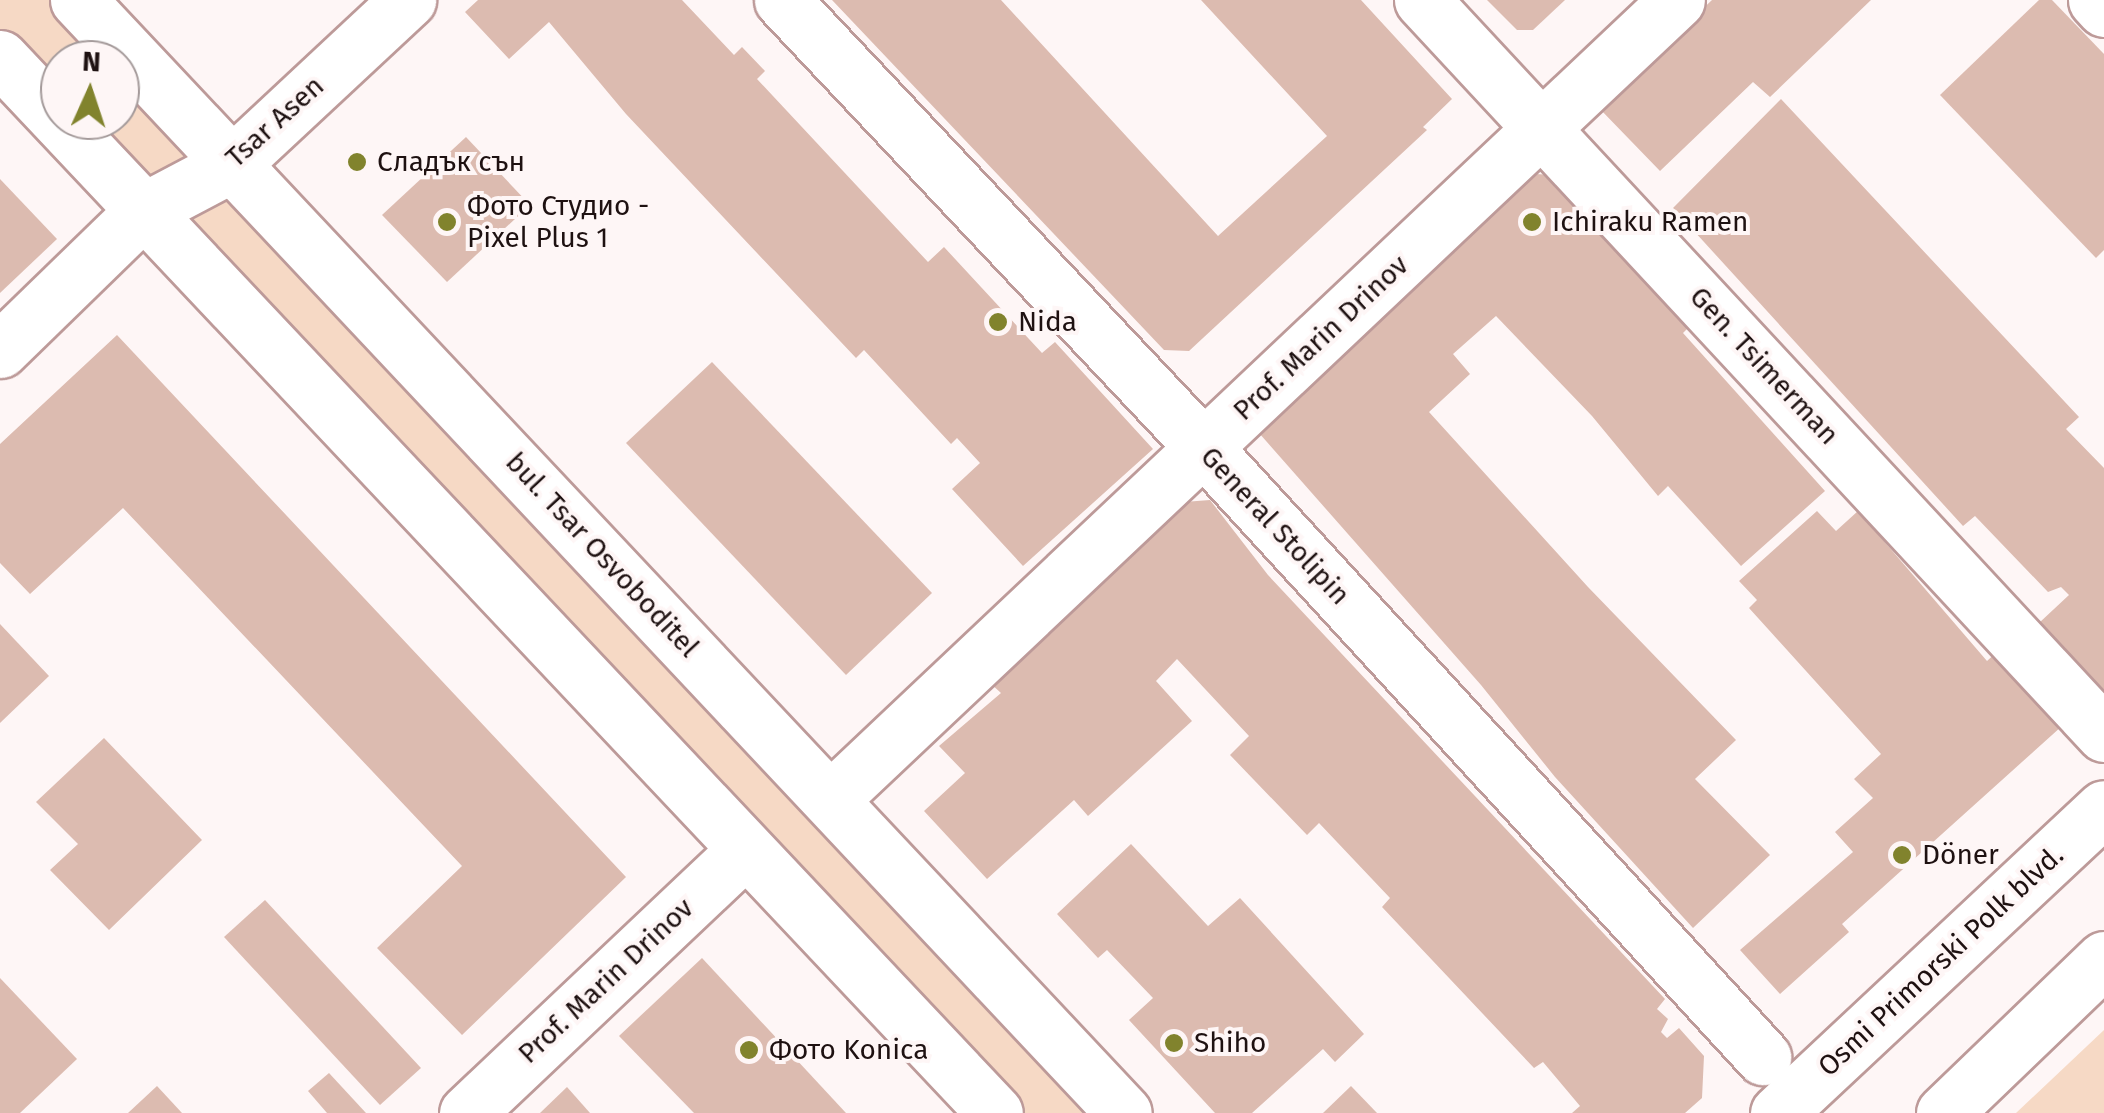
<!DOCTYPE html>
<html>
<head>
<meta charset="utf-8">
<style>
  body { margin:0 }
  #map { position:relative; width:2104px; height:1113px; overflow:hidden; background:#fef6f6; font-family:"Fira Sans",sans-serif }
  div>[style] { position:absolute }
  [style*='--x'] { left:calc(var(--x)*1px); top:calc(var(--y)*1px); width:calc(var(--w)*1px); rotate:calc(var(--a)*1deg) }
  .green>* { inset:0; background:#f6d9c5 }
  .building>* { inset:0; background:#dcbbb0 }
  .roads { filter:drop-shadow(2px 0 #bd9a99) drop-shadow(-2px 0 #bd9a99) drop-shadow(0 2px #bd9a99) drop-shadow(0 -2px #bd9a99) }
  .minor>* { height:55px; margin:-27.5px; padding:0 27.5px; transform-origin:27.5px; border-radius:27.5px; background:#fff }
  .major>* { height:55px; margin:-27.5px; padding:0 27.5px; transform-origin:27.5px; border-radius:27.5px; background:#fff }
  .dots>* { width:28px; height:28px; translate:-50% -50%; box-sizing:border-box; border:5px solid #fef6f6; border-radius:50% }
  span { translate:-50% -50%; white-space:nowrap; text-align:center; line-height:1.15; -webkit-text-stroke:8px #fef6f6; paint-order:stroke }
  .street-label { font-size:28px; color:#1e1111 }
  .poi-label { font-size:28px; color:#1e1111 }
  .left { translate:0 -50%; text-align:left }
  .north { position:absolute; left:40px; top:40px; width:100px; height:100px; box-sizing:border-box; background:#fef6f6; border:2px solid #a49a9a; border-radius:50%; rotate:3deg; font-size:28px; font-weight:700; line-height:40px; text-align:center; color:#1e1111 }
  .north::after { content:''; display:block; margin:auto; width:35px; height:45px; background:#81832d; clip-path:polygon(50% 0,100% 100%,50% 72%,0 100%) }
</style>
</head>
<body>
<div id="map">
  <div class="green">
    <div style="clip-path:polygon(evenodd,0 0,78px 0,1131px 1113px,993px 1113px,0 58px,0 0,60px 60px,120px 60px,120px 120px,60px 120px,60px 60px)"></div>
    <div style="clip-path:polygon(2104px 1030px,2104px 1113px,2016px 1113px)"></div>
  </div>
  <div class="building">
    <div style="clip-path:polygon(478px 0,682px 0,734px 55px,742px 47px,765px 71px,757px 79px,928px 262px,944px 247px,1042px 353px,1055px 342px,1153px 449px,1023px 566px,952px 489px,980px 463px,957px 438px,951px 444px,864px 350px,856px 358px,626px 114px,549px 22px,509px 59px,465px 12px)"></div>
    <div style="clip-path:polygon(832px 0,1001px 0,1218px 236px,1327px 136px,1201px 0,1361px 0,1452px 99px,1423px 127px,1427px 130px,1189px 351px,1164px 350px)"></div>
    <div style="clip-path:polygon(1487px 0,1565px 0,1533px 30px,1517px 30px)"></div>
    <div style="clip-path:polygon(1712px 0,1871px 0,1770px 97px,1753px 82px,1660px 171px,1599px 108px)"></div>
    <div style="clip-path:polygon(2039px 0,2052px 0,2104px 54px,2104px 250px,2096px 258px,1940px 95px)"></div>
    <div style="clip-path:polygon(1781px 99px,2079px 417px,2066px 429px,2104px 468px,2104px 693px,2039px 623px,2069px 595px,2061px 587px,2048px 592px,1975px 516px,1963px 526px,1673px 208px)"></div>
    <div style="clip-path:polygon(466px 137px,530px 205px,447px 282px,382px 215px)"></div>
    <div style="clip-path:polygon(1535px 174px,1555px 175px,1691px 325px,1683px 333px,1825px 491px,1741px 566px,1668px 486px,1658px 496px,1592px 416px,1496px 316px,1453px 354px,1470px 374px,1429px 412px,1588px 587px,1736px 740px,1695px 779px,1770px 855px,1693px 928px,1555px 777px,1481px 685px,1259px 433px)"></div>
    <div style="clip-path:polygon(0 179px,57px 239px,0 293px)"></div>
    <div style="clip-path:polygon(117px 335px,626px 877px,462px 1035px,377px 948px,462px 866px,123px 508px,30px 594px,0 563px,0 444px)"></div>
    <div style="clip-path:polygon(712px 362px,932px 593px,846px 675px,626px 443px)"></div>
    <div style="clip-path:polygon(1210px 500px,1268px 575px,1665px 999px,1657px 1009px,1668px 1019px,1661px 1032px,1667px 1038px,1679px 1028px,1704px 1056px,1702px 1098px,1685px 1113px,1572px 1113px,1580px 1106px,1543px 1062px,1534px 1068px,1382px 907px,1390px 898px,1319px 823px,1307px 835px,1230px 755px,1249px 736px,1177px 659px,1156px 681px,1192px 721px,1088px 816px,1074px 800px,987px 879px,924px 811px,965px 773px,939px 746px,1001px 693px,990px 683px,1184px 502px)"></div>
    <div style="clip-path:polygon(1817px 511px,1836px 531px,1858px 511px,1987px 661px,2000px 649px,2062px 726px,1842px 924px,1849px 932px,1780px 994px,1740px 950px,1853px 852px,1835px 832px,1873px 798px,1854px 779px,1881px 754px,1749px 608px,1757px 600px,1739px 581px)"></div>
    <div style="clip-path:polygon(0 624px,49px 676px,0 723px)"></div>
    <div style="clip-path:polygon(104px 738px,202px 840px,109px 930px,50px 870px,78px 844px,36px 802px)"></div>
    <div style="clip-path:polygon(1131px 844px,1208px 926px,1240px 898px,1364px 1034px,1335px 1062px,1323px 1049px,1252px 1113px,1215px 1113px,1129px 1020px,1153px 998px,1107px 950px,1098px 958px,1057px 914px)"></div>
    <div style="clip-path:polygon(265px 900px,421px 1068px,380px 1105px,224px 937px)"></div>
    <div style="clip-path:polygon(702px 958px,846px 1113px,694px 1113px,619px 1036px)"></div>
    <div style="clip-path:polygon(0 978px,77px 1059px,20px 1113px,0 1113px)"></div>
    <div style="clip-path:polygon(329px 1073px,366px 1113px,327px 1113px,308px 1091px)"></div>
    <div style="clip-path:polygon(157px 1086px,182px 1113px,128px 1113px)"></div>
    <div style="clip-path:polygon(1351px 1086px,1377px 1113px,1323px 1113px)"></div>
    <div style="clip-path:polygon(567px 1087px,590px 1113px,540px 1113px)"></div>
  </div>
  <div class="roads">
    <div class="minor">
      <div style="--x:782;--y:0;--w:615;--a:46.71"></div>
      <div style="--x:1204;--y:448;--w:827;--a:47.45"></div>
      <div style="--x:1422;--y:0;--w:1002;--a:47.1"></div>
      <div style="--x:2096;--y:0;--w:12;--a:48"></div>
      <div style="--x:0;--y:350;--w:199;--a:-44.2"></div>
      <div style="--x:143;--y:211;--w:101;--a:-27.8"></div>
      <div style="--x:232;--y:164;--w:241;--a:-43"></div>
      <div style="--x:832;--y:798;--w:1162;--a:-43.36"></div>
      <div style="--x:467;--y:1113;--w:383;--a:-43.4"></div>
    </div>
    <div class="major">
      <div style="--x:78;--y:0;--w:1527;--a:46.78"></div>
      <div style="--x:0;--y:58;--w:1450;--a:46.68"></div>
      <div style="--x:1778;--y:1113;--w:446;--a:-43.1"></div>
      <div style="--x:1944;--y:1113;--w:222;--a:-43.9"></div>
    </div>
  </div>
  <div class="dots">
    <div style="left:357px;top:162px;background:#81832d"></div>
    <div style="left:447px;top:222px;background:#81832d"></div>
    <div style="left:1532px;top:222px;background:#81832d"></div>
    <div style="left:998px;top:322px;background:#81832d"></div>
    <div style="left:1902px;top:855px;background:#81832d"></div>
    <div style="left:1174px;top:1043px;background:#81832d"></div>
    <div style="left:749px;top:1050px;background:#81832d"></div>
  </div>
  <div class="street-label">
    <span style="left:275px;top:122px;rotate:-42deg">Tsar Asen</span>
    <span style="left:1321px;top:338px;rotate:-43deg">Prof. Marin Drinov</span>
    <span style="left:1764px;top:366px;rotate:47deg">Gen. Tsimerman</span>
    <span style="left:1275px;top:526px;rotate:47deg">General Stolipin</span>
    <span style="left:602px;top:555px;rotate:47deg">bul. Tsar Osvoboditel</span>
    <span style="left:1941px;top:961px;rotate:-43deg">Osmi Primorski Polk blvd.</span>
    <span style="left:606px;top:981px;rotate:-43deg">Prof. Marin Drinov</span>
  </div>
  <div class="poi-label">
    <span class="left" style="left:377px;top:162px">Сладък сън</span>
    <span class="left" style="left:467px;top:222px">Фото Студио -<br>Pixel Plus 1</span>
    <span class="left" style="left:1552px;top:222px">Ichiraku Ramen</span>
    <span class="left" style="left:1018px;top:322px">Nida</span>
    <span class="left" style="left:1922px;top:855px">Döner</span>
    <span class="left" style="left:1194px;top:1043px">Shiho</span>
    <span class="left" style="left:769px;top:1050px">Фото Konica</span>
  </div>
  <div class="north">N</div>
</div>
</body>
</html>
